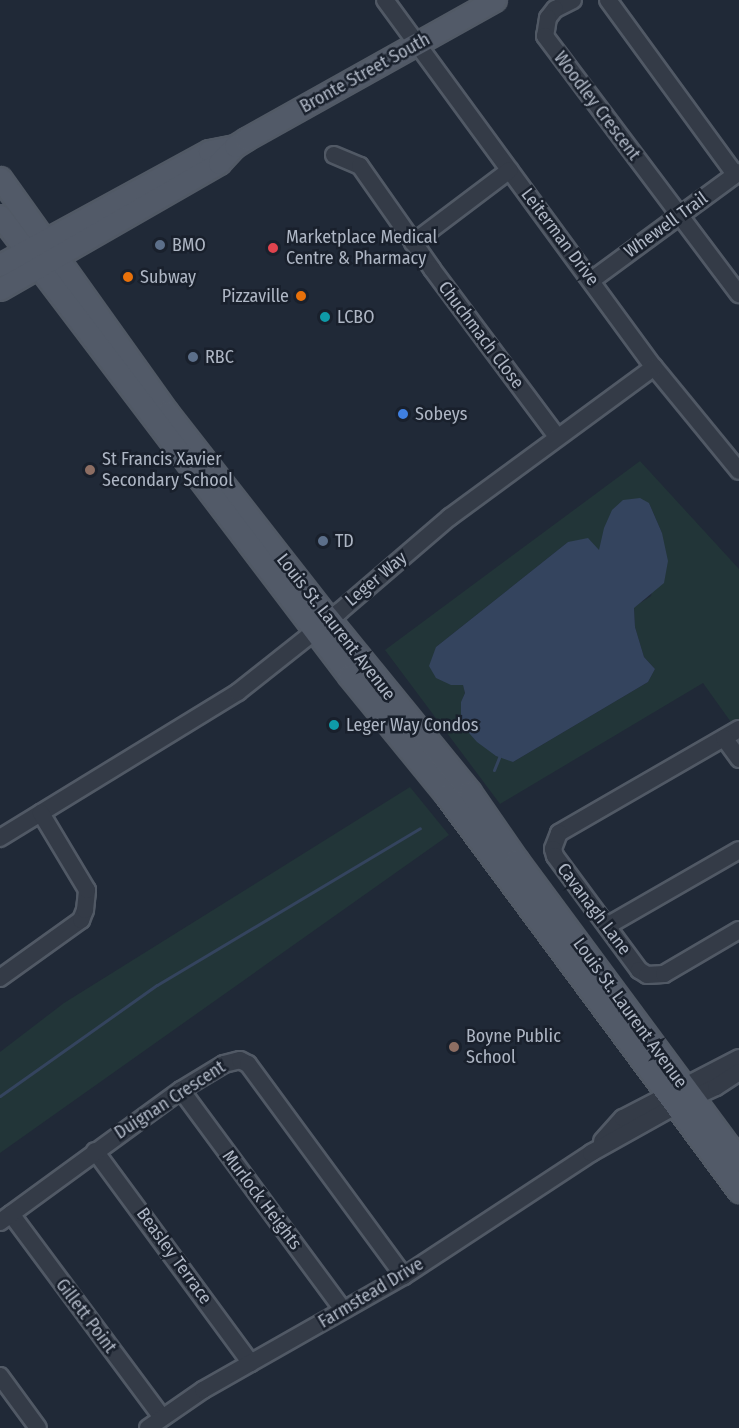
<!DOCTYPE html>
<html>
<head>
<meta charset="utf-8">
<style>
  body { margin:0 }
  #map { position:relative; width:739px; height:1428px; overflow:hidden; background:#202937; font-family:"Fira Sans Condensed",sans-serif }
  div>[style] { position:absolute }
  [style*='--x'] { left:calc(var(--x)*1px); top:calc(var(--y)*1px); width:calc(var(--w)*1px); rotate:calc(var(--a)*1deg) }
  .green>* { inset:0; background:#223538 }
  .water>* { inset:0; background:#34445e }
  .stream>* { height:3px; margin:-1.5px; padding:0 1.5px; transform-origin:1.5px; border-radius:1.5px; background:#34445e }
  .roads { filter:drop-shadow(2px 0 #515965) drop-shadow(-2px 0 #515965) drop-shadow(0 2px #515965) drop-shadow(0 -2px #515965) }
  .minor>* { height:16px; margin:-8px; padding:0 8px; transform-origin:8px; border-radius:8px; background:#343b47 }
  .major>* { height:21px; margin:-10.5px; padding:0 10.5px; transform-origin:10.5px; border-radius:10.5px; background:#525a68 }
  .dots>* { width:16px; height:16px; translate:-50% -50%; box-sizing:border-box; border:3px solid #19202c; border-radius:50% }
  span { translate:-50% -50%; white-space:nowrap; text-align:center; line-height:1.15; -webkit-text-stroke:5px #19202c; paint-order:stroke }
  .street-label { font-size:18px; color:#aeb6c4 }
  .poi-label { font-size:18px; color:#aeb6c4 }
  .left { translate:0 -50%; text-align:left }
  .right { translate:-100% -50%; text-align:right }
</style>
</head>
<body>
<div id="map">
  <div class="green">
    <div style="clip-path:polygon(evenodd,640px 461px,739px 569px,739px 720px,733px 725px,703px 683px,500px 804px,385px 650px,640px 461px,649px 503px,662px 533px,651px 596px,634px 607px,635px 627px,644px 657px,655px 669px,648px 682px,513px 762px,461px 703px,465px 693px,463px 684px,436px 647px,568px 542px,599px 551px,649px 503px)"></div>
    <div style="clip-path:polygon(410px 787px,449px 835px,0 1153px,0 1052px,64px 1003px)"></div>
  </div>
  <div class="water">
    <div style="clip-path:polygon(640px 498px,649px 503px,662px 533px,668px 561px,664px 583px,634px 608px,635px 627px,644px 657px,655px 669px,648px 682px,513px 762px,496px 756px,477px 742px,461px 724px,461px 702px,465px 693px,463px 685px,451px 685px,436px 678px,429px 666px,436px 647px,568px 542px,588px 538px,599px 550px,604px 528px,612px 510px,623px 500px)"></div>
  </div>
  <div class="stream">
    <div style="--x:494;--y:770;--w:16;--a:-68"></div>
    <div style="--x:0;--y:1096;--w:192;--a:-35.3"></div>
    <div style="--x:157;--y:985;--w:306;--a:-30.8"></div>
  </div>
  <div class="roads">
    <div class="minor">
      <div style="--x:385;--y:0;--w:455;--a:53.8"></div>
      <div style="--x:654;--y:367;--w:134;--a:50.7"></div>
      <div style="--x:573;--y:0;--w:20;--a:153"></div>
      <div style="--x:555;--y:9;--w:11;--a:128"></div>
      <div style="--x:548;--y:18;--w:18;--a:99"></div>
      <div style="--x:545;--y:36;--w:323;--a:53.1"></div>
      <div style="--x:608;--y:0;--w:215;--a:53.9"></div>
      <div style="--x:334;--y:155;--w:28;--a:23"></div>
      <div style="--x:360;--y:166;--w:126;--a:55"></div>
      <div style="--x:432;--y:269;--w:209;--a:53.3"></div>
      <div style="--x:413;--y:243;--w:121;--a:-37"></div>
      <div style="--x:592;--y:280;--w:182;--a:-36.3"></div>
      <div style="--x:739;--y:729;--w:208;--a:150"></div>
      <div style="--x:559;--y:833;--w:17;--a:111"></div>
      <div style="--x:553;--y:849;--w:7;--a:74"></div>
      <div style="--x:555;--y:856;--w:142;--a:53.6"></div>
      <div style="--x:639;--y:970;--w:9;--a:32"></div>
      <div style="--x:647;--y:975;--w:17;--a:-3"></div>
      <div style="--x:664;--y:974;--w:87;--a:-30.4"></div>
      <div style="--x:724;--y:738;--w:26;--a:54"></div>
      <div style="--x:0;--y:838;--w:279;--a:-31.5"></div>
      <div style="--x:238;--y:692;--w:129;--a:-38.4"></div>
      <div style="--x:339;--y:612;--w:146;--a:-40.6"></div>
      <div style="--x:450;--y:517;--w:253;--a:-36.3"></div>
      <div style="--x:607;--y:926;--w:152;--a:-29.9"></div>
      <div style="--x:0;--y:978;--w:100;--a:-35.6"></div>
      <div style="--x:81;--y:920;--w:11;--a:-68"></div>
      <div style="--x:85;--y:910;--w:20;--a:-84"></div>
      <div style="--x:87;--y:890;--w:90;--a:-120.9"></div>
      <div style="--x:181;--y:1090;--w:273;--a:53.6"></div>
      <div style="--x:602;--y:1141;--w:31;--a:-48"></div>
      <div style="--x:623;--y:1118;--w:131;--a:-27.3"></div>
      <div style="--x:95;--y:1151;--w:263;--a:53.7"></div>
      <div style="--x:11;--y:1214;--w:253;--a:53.4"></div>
      <div style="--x:0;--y:1222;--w:224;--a:-36.1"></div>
      <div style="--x:181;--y:1090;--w:50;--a:-31.2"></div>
      <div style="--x:224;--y:1064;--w:16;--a:-14"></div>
      <div style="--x:240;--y:1060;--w:9;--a:27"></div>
      <div style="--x:248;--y:1064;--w:263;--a:53.7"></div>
      <div style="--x:0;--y:1376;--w:64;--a:53.8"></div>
      <div style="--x:148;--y:1428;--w:67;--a:-34.6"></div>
      <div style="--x:203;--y:1390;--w:231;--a:-29.6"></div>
      <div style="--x:404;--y:1276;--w:224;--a:-33.3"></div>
      <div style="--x:591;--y:1153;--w:98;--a:-29.2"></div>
      <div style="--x:677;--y:1105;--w:43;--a:-24.8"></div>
      <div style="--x:716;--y:1087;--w:27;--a:-33"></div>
    </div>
    <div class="major">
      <div style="--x:0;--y:178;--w:287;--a:54.5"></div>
      <div style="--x:167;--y:412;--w:263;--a:52"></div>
      <div style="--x:329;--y:619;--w:223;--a:50.8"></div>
      <div style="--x:470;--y:792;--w:83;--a:55.3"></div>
      <div style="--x:517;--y:860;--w:373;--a:53.5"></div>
      <div style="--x:0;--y:216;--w:577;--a:52.81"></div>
      <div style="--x:349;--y:676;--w:154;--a:50.8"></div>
      <div style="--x:446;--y:795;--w:493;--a:53.5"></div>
      <div style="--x:0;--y:265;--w:238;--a:-28.6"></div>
      <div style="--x:209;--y:151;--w:26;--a:-11"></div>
      <div style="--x:0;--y:289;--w:253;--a:-29.9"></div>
      <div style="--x:219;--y:163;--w:23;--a:-47"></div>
      <div style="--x:235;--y:146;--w:13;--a:-32"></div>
      <div style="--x:246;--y:139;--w:285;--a:-29.2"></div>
    </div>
  </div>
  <div class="dots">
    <div style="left:160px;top:245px;background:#5c6f8a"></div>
    <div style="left:273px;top:248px;background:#e0444e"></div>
    <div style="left:128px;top:277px;background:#e8710a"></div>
    <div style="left:301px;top:296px;background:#e8710a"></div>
    <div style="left:325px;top:317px;background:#0f9aa8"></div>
    <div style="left:193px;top:357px;background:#5c6f8a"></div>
    <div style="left:403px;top:414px;background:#3f7fe0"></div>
    <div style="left:90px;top:470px;background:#8d6e63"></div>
    <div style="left:323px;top:541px;background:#5c6f8a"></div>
    <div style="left:334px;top:725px;background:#0f9aa8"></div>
    <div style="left:454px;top:1047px;background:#8d6e63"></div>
  </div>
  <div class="street-label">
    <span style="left:365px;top:73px;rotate:-29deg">Bronte Street South</span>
    <span style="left:597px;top:106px;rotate:53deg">Woodley Crescent</span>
    <span style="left:666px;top:225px;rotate:-36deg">Whewell Trail</span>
    <span style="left:560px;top:237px;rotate:53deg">Leiterman Drive</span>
    <span style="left:481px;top:335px;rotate:53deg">Chuchmach Close</span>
    <span style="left:376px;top:579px;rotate:-40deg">Leger Way</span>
    <span style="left:336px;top:627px;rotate:52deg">Louis St. Laurent Avenue</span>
    <span style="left:594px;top:909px;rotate:53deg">Cavanagh Lane</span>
    <span style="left:630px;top:1013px;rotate:54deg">Louis St. Laurent Avenue</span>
    <span style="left:170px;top:1100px;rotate:-33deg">Duignan Crescent</span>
    <span style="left:262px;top:1200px;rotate:53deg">Murlock Heights</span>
    <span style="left:174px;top:1256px;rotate:54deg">Beasley Terrace</span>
    <span style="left:371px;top:1293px;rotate:-31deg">Farmstead Drive</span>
    <span style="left:86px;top:1316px;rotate:53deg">Gillett Point</span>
  </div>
  <div class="poi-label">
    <span class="left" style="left:286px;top:248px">Marketplace Medical<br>Centre &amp; Pharmacy</span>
    <span class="left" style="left:172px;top:245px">BMO</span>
    <span class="left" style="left:140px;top:277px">Subway</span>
    <span class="right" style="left:289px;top:296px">Pizzaville</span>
    <span class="left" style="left:337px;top:317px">LCBO</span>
    <span class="left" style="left:205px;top:357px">RBC</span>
    <span class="left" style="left:415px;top:414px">Sobeys</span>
    <span class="left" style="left:102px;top:470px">St Francis Xavier<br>Secondary School</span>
    <span class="left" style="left:335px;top:541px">TD</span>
    <span class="left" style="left:346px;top:725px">Leger Way Condos</span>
    <span class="left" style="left:466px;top:1047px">Boyne Public<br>School</span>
  </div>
</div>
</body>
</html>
